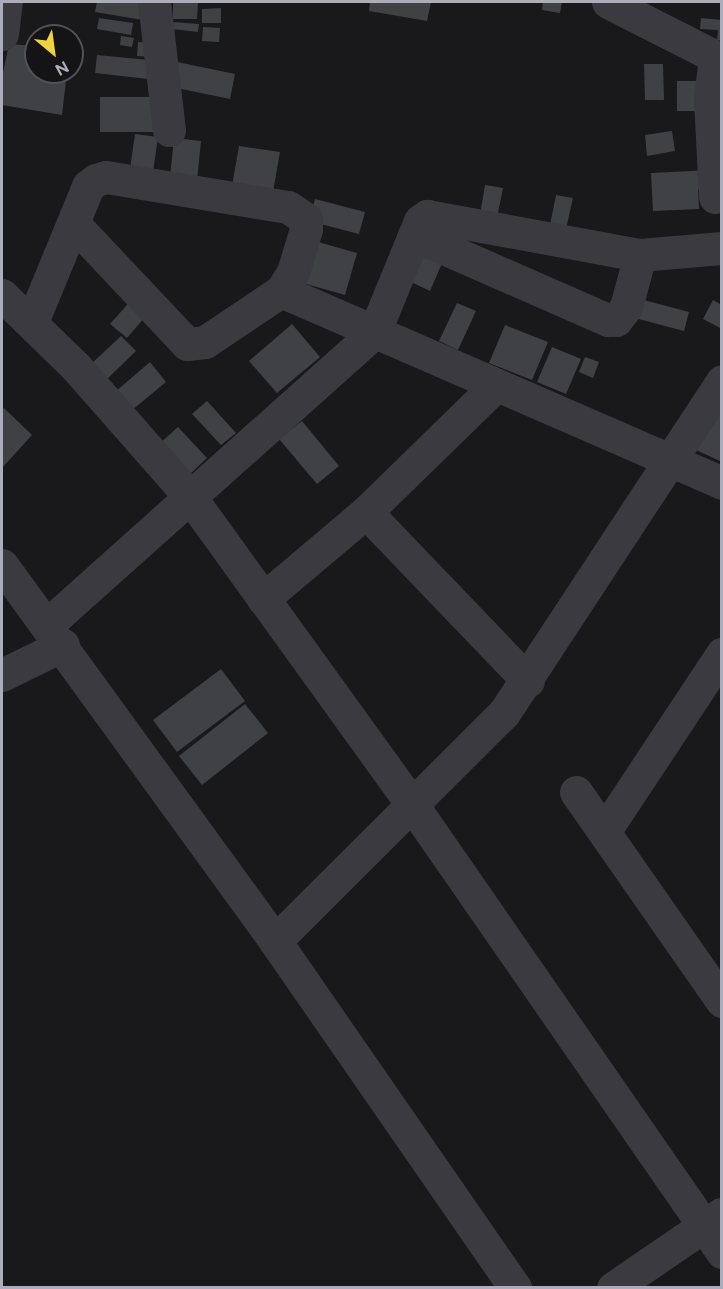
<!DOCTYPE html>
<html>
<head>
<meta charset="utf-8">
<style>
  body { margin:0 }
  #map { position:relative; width:723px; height:1289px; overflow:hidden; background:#19191b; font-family:Figtree,sans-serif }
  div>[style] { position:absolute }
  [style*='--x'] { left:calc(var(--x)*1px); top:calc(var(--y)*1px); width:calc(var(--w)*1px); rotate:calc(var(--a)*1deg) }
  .building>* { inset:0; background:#404145 }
  .minor>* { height:33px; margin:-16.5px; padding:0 16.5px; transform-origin:16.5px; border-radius:16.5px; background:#3a3a40 }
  span { translate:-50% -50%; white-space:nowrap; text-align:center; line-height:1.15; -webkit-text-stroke:5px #141416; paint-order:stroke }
  .frame { position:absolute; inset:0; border:3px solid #acadba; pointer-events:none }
  .north { position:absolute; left:24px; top:24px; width:60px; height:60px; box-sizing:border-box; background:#141416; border:2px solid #515158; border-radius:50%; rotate:151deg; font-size:16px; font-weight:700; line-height:24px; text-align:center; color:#acadba }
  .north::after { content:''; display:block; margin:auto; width:21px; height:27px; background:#edd33f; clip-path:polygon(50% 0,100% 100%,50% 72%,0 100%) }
</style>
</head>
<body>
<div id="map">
  <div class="building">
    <div style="clip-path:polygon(97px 2px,152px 2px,149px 21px,95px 12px)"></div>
    <div style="clip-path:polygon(173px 2px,198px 3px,197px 19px,173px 19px)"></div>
    <div style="clip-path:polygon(370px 2px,431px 2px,427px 21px,369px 11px)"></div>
    <div style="clip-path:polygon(543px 2px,562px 2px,560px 13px,542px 10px)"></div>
    <div style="clip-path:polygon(221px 8px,221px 23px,202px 23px,202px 9px)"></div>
    <div style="clip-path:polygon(99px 18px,133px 23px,131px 35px,97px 29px)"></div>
    <div style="clip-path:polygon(701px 18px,722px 20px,722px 40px,717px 40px,718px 30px,700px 29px)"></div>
    <div style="clip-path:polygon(173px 22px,199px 24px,198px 32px,172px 29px)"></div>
    <div style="clip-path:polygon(203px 27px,220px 28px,219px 42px,202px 41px)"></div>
    <div style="clip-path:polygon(121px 36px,134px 38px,132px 47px,120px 45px)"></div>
    <div style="clip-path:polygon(138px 42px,154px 43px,152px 57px,137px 56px)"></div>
    <div style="clip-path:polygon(9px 44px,36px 46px,36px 72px,67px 72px,62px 115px,2px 105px,2px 77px)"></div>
    <div style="clip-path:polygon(97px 55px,159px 61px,157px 80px,95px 73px)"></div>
    <div style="clip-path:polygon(177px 62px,235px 74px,230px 99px,172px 87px)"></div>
    <div style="clip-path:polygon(644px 64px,663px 64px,664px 100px,645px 100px)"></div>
    <div style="clip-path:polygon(677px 81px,706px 81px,699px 111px,677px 111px)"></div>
    <div style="clip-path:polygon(100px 97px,165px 97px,165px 132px,100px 132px)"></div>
    <div style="clip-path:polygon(672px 131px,675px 151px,647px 156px,645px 135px)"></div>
    <div style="clip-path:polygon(135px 134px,158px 137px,153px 172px,130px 169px)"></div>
    <div style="clip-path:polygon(174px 138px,201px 141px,197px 180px,170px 177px)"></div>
    <div style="clip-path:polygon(239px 146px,280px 152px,273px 192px,232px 186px)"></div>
    <div style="clip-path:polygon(711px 170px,712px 189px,698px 189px,699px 209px,653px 211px,651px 173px)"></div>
    <div style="clip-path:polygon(485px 185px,503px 188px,497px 218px,480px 215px)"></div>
    <div style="clip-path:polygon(556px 195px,573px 198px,566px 229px,550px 225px)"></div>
    <div style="clip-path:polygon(315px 199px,365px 212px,359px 234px,309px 221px)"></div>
    <div style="clip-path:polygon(311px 240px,357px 253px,345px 295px,299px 282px)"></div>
    <div style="clip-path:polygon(423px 244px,446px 254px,430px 291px,407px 280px)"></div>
    <div style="clip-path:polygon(135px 296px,151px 310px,127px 338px,110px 324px)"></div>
    <div style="clip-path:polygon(640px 299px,689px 312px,684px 331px,635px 318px)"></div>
    <div style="clip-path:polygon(713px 300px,722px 305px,722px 329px,703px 319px)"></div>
    <div style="clip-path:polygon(457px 303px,476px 311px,458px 350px,439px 341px)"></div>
    <div style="clip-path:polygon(292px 324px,320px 357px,277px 393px,249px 361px)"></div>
    <div style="clip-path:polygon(505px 325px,548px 342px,532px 380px,489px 363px)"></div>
    <div style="clip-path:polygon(121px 336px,136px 351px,104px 382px,89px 366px)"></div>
    <div style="clip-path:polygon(552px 347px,581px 359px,566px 394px,537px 382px)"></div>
    <div style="clip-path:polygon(585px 357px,599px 362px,593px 378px,579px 372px)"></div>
    <div style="clip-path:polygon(150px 362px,166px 382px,131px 411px,115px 392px)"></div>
    <div style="clip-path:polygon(722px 394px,722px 462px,692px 448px)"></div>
    <div style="clip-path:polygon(207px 401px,236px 433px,221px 445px,192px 414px)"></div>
    <div style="clip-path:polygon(4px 408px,32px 435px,2px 468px,2px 411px)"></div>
    <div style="clip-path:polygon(302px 421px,339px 466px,317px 484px,279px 439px)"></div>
    <div style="clip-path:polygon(178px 427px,207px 458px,189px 475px,159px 444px)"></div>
    <div style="clip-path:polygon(221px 669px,245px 701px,177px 752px,153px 720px)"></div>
    <div style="clip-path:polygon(245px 704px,268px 733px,202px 785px,179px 756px)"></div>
  </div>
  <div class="minor">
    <div style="--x:154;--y:2;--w:129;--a:83.3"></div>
    <div style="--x:608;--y:2;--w:128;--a:27"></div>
    <div style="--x:2;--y:34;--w:32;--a:-83"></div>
    <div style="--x:715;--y:197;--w:98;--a:-92.9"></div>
    <div style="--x:710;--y:99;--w:42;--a:-83.2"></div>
    <div style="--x:74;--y:224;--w:165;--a:46.7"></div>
    <div style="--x:187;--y:344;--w:18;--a:-6"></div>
    <div style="--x:205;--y:342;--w:92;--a:-33.9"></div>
    <div style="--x:414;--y:235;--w:212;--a:23.7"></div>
    <div style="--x:608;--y:320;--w:8;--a:0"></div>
    <div style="--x:616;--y:320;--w:16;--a:-52"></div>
    <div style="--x:626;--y:307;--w:54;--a:-74.9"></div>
    <div style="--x:2;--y:295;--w:103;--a:44.2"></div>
    <div style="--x:76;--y:367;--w:174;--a:48.7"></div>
    <div style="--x:191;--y:498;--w:380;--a:54.2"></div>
    <div style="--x:413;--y:806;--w:543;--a:55.28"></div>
    <div style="--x:32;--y:322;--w:147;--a:-67.6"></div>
    <div style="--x:88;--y:186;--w:10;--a:-37"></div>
    <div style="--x:96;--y:180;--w:10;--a:-17"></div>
    <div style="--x:106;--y:177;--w:184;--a:9.4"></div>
    <div style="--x:288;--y:207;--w:22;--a:34"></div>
    <div style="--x:306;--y:219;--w:10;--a:90"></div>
    <div style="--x:306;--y:229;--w:45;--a:106.8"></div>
    <div style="--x:293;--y:272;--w:22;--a:122"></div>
    <div style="--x:281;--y:291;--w:481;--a:23.5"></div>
    <div style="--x:366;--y:512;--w:234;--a:46.2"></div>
    <div style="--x:2;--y:565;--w:465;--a:54"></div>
    <div style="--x:275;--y:941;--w:422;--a:55.3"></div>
    <div style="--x:263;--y:599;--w:135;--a:-40.2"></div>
    <div style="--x:366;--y:512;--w:182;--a:-44.3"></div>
    <div style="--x:48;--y:624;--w:437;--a:-41.8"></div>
    <div style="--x:374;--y:333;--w:121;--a:-67.7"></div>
    <div style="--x:420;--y:221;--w:9;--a:-36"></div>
    <div style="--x:427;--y:216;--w:217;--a:10.4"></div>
    <div style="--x:640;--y:255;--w:82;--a:-4.9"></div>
    <div style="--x:2;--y:675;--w:68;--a:-26.2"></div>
    <div style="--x:576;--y:792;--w:255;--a:55.1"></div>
    <div style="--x:604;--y:832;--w:214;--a:-56.5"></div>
    <div style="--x:275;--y:941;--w:323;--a:-44.9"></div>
    <div style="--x:504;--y:713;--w:397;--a:-56.7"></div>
    <div style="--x:613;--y:1288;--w:131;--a:-34.4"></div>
  </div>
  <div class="frame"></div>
  <div class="north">N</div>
</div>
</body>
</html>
